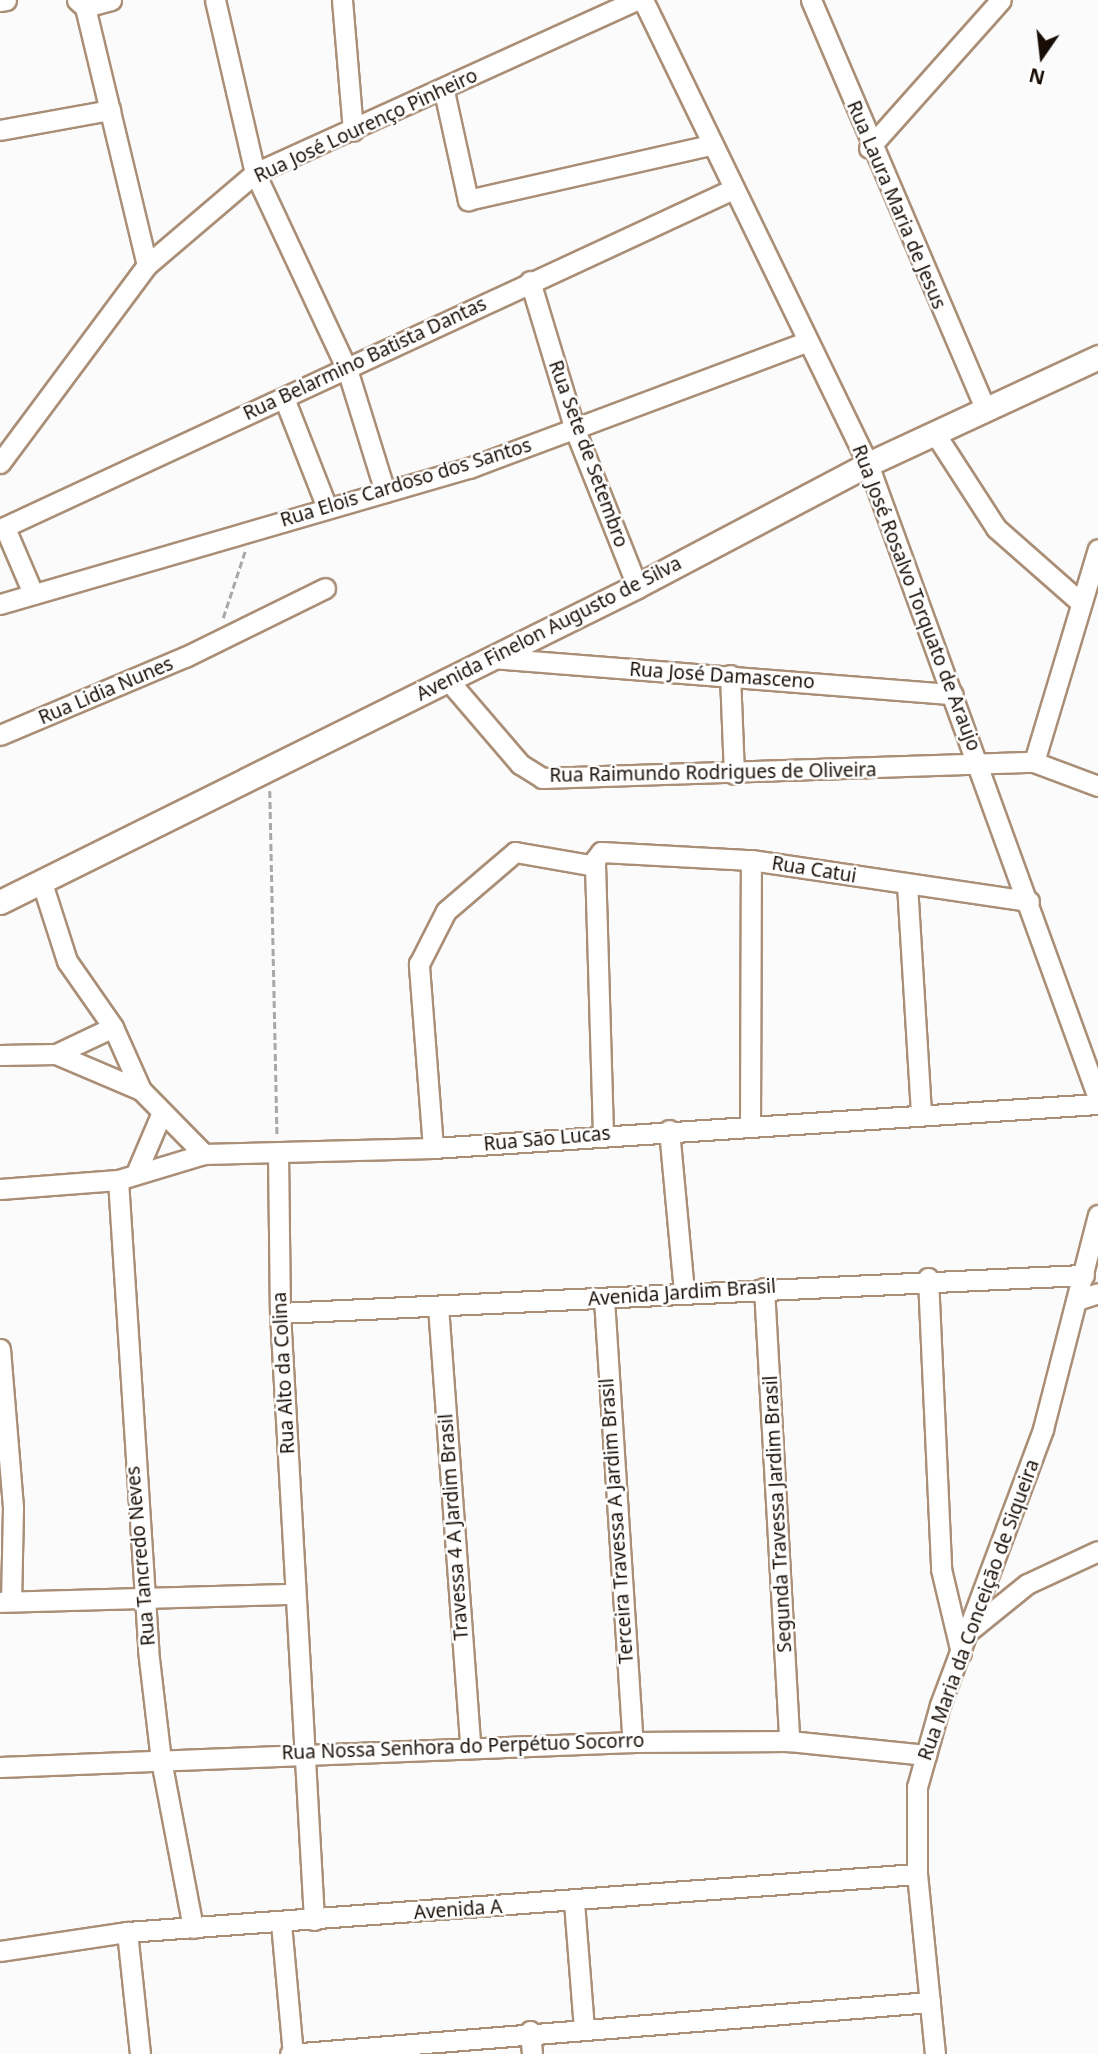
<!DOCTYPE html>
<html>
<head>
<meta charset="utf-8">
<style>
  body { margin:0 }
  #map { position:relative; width:1098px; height:2054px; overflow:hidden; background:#fbfbfb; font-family:"Noto Sans",sans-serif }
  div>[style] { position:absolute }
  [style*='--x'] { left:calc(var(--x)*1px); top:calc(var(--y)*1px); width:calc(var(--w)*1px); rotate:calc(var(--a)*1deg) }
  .path>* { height:2.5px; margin-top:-1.25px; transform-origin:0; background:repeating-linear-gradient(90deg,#aba7a4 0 7px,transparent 0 10.5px) }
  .roads { filter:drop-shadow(2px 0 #aa8e76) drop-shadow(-2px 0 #aa8e76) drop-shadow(0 2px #aa8e76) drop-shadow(0 -2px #aa8e76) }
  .minor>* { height:19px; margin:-9.5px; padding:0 9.5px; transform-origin:9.5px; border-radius:9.5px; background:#fff }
  .tertiary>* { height:23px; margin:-11.5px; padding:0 11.5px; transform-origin:11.5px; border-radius:11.5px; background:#fff }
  span { translate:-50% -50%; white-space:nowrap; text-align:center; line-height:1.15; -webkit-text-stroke:5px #fff; paint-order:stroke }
  .street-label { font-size:19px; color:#180e06 }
  .north { position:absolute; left:1007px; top:21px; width:70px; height:70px; -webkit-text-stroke:5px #fff; paint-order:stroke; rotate:194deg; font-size:19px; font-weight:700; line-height:28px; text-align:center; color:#180e06 }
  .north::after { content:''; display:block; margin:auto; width:24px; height:32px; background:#180e06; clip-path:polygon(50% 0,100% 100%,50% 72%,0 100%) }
</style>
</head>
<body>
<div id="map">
  <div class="path">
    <div style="--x:223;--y:618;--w:71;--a:-71.8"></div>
    <div style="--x:270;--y:791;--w:343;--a:88.8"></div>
  </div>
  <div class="roads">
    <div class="minor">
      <div style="--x:77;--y:0;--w:11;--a:41"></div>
      <div style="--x:85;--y:7;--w:27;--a:-15"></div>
      <div style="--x:215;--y:0;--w:178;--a:77"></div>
      <div style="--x:255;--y:173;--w:217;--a:64.9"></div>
      <div style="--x:347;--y:369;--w:129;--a:72.8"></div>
      <div style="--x:342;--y:0;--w:131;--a:85.2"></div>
      <div style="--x:643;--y:0;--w:516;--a:64.13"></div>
      <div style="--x:868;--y:464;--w:674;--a:70.06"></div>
      <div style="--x:811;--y:0;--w:444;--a:66.9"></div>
      <div style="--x:0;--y:1;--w:6;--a:-9"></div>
      <div style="--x:85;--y:7;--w:265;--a:76.5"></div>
      <div style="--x:444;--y:91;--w:112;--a:77.6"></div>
      <div style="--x:468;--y:200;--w:249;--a:-12.8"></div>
      <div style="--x:0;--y:130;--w:112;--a:-10.3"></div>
      <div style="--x:869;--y:148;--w:198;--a:-48.3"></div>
      <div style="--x:530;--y:281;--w:156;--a:73.2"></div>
      <div style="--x:575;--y:430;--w:168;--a:68.3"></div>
      <div style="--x:284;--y:398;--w:118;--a:68.6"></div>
      <div style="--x:934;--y:432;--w:114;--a:57.1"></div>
      <div style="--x:996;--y:528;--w:113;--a:41.4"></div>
      <div style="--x:0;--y:463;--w:247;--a:-53.4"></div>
      <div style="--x:147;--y:265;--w:142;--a:-40.4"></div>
      <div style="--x:255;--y:173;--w:418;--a:-24.4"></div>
      <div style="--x:5;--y:528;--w:69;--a:66.8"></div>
      <div style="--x:0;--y:529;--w:806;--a:-24.88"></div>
      <div style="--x:0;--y:604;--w:488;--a:-16.2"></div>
      <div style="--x:469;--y:468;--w:360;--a:-20.5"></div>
      <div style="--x:492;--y:658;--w:462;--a:4.5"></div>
      <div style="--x:730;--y:675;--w:99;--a:87.7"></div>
      <div style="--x:448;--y:680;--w:111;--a:49.4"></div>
      <div style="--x:520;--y:764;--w:26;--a:32"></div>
      <div style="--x:542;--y:778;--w:492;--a:-1.9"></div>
      <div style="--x:1034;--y:762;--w:68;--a:20.6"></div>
      <div style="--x:0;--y:735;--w:201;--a:-22.9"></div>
      <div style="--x:185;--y:657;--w:156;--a:-26.2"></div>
      <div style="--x:1034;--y:762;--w:222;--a:-73.3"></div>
      <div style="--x:42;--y:883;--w:82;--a:72.2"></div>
      <div style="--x:67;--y:961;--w:80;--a:55.1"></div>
      <div style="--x:113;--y:1027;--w:69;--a:66"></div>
      <div style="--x:141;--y:1090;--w:90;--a:45.5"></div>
      <div style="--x:907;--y:884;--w:232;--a:86.5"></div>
      <div style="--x:56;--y:1054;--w:63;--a:-25.3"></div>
      <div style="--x:0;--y:1055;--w:56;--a:-1"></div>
      <div style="--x:56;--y:1054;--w:92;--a:23"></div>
      <div style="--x:750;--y:1125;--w:265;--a:-89.8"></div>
      <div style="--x:669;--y:1130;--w:163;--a:84.7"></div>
      <div style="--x:603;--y:1134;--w:274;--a:-91.7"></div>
      <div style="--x:595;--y:860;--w:10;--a:-53"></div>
      <div style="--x:601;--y:852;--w:150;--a:3.1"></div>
      <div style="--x:751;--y:860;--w:281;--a:8.4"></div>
      <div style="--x:433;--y:1148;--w:185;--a:-94.4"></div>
      <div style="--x:419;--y:964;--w:59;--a:-63"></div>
      <div style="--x:446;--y:911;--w:91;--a:-40.5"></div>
      <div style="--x:515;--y:852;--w:81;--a:9.9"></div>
      <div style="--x:278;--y:1152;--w:161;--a:89.3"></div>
      <div style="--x:280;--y:1313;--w:608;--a:86.79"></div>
      <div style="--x:137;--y:1171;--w:64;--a:-67"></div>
      <div style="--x:118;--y:1180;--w:471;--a:86.3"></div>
      <div style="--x:148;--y:1650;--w:111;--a:83.3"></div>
      <div style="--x:161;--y:1760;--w:171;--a:79.2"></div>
      <div style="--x:0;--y:1189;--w:118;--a:-4.4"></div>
      <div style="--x:118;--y:1180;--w:90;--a:-16.8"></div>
      <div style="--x:204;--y:1154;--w:229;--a:-1.5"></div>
      <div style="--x:433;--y:1148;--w:666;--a:-3.79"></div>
      <div style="--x:928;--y:1278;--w:291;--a:87.4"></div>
      <div style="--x:941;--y:1569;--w:86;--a:76.6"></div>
      <div style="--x:764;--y:1288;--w:454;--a:86.8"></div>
      <div style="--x:604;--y:1299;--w:444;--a:86.3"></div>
      <div style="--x:1077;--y:1300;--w:22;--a:-18"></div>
      <div style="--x:438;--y:1306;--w:442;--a:85.8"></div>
      <div style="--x:280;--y:1313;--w:805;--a:-2.71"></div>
      <div style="--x:0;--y:1349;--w:160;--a:85.3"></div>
      <div style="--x:13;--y:1508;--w:93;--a:91.2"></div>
      <div style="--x:0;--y:1602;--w:295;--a:-1.6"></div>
      <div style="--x:970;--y:1630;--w:73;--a:-38.9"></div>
      <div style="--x:1027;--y:1584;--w:78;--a:-24.9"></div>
      <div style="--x:0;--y:1767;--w:633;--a:-2.26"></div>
      <div style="--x:633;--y:1742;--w:156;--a:-0.4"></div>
      <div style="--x:789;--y:1741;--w:138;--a:5.8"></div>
      <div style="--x:574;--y:1902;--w:126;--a:85.5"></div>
      <div style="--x:281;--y:1923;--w:132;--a:84.8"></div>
      <div style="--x:127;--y:1932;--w:123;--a:83.9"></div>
      <div style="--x:0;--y:1951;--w:128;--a:-8.5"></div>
      <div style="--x:127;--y:1932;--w:792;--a:-4.2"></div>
      <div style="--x:530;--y:2031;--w:23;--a:85"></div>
      <div style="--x:290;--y:2054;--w:642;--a:-4.65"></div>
      <div style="--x:935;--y:2054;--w:181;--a:-95.7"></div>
      <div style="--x:917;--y:1874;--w:87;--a:-90"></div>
      <div style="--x:917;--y:1787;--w:85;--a:-74.3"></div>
      <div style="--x:940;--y:1705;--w:295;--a:-69.5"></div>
      <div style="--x:1043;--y:1429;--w:221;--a:-75.6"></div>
    </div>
    <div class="tertiary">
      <div style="--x:0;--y:902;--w:711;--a:-26.38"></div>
      <div style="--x:637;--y:586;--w:261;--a:-27.8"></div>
      <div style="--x:868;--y:464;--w:254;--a:-24.9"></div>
    </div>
  </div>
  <div class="street-label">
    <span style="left:366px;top:126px;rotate:-25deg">Rua José Lourenço Pinheiro</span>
    <span style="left:896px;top:205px;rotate:67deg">Rua Laura Maria de Jesus</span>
    <span style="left:365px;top:359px;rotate:-25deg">Rua Belarmino Batista Dantas</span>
    <span style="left:588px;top:454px;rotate:70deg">Rua Sete de Setembro</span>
    <span style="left:406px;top:483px;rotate:-17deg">Rua Elois Cardoso dos Santos</span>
    <span style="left:916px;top:598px;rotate:69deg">Rua José Rosalvo Torquato de Araujo</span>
    <span style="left:549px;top:629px;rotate:-27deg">Avenida Finelon Augusto de Silva</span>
    <span style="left:722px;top:676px;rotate:4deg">Rua José Damasceno</span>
    <span style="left:106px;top:691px;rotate:-23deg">Rua Lidia Nunes</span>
    <span style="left:713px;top:773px;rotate:-1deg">Rua Raimundo Rodrigues de Oliveira</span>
    <span style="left:814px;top:870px;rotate:9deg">Rua Catui</span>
    <span style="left:547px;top:1139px;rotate:-5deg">Rua São Lucas</span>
    <span style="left:682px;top:1293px;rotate:-4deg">Avenida Jardim Brasil</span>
    <span style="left:284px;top:1373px;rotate:-93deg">Rua Alto da Colina</span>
    <span style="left:778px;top:1514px;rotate:-93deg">Segunda Travessa Jardim Brasil</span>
    <span style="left:617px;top:1521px;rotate:-94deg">Terceira Travessa A Jardim Brasil</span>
    <span style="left:454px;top:1527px;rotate:-94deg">Travessa 4 A Jardim Brasil</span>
    <span style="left:141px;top:1556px;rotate:-95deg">Rua Tancredo Neves</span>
    <span style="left:979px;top:1610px;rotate:-70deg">Rua Maria da Conceição de Siqueira</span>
    <span style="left:463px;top:1747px;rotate:-2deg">Rua Nossa Senhora do Perpétuo Socorro</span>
    <span style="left:458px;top:1910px;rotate:-4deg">Avenida A</span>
  </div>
  <div class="north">N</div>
</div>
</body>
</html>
